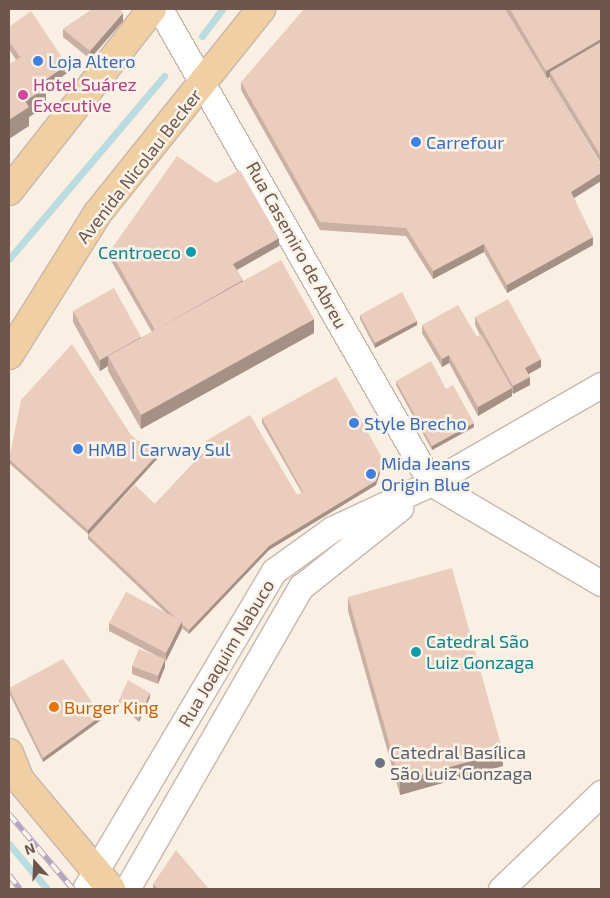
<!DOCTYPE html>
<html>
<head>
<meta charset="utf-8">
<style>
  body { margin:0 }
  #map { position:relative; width:610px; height:898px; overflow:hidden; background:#f9efe3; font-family:"Exo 2",sans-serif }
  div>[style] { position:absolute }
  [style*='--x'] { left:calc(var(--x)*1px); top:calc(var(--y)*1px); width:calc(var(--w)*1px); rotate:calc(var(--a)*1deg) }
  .stream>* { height:7px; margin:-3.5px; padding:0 3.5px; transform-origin:3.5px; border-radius:3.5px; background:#badce0 }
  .roads { filter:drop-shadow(1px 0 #c8b7ab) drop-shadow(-1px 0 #c8b7ab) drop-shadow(0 1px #c8b7ab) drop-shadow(0 -1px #c8b7ab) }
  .minor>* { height:25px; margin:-12.5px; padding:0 12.5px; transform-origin:12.5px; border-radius:12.5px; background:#fff }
  .major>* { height:28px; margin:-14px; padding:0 14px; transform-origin:14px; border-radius:14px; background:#f0cfa2 }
  .rail>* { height:5.5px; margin-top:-2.75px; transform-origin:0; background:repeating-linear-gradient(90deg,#fcf3e8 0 11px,#b1a4c0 0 22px); box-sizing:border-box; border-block:1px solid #b1a4c0 }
  .wall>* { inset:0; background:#cab0a3 }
  .shaded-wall>* { inset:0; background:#a49085 }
  .building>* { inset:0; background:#ebcdbe }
  .dots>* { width:14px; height:14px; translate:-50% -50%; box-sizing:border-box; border:2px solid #fcf3e8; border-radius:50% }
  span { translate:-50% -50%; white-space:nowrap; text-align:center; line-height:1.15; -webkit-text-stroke:5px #fcf3e8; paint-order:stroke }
  .shop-label { font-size:18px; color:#366cbe }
  .left { translate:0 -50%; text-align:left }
  .hotel-label { font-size:18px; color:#b23c85 }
  .street-label { font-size:18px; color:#6e564c }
  .culture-label { font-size:18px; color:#0d838f }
  .right { translate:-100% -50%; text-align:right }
  .food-label { font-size:18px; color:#c56008 }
  .worship-label { font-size:18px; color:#5b616d }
  .frame { position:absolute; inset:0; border:10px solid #6e564c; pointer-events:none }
  .north { position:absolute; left:10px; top:838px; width:50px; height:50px; -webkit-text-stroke:4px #fcf3e8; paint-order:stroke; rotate:340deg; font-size:14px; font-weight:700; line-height:20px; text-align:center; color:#6e564c }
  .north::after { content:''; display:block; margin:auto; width:18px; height:22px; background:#6e564c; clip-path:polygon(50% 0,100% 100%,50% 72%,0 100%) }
</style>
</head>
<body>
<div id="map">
  <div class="stream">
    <div style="--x:202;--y:36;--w:34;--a:-53"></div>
    <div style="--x:9;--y:259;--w:240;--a:-49.7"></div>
    <div style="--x:9;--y:844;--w:59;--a:49.8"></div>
  </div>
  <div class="roads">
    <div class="minor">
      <div style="--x:160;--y:9;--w:546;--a:60.24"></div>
      <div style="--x:431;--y:483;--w:197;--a:30.5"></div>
      <div style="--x:85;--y:889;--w:370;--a:-59.3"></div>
      <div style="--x:274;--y:571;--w:72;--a:-35.9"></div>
      <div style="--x:332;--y:529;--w:109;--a:-24.9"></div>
      <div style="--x:431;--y:483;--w:196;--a:-30"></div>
      <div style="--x:127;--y:889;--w:349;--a:-60.1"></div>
      <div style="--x:301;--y:587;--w:127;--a:-38.6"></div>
      <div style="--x:501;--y:889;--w:139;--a:-43.8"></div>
    </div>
    <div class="major">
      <div style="--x:9;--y:191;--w:231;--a:-51.8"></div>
      <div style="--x:9;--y:355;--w:166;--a:-58"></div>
      <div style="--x:97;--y:214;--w:263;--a:-51.3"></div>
      <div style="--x:9;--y:753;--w:29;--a:68"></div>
      <div style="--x:20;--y:780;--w:142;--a:50.1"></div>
    </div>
  </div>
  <div class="rail">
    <div style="--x:9;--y:814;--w:99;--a:49.5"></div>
    <div style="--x:9;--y:875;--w:18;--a:52"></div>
  </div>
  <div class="wall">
    <div style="clip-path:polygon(93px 9px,120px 9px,123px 21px,90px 59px,63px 37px,63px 29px)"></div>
    <div style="clip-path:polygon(506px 9px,601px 9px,601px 164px,550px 80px,550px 77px,548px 78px,601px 166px,601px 181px,574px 198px,593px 245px,507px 293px,484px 252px,433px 279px,406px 236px,320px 230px,241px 90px,241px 82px)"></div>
    <div style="clip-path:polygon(9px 27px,67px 73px,46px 88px,46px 106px,29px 117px,29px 126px,16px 60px,9px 49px)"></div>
    <div style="clip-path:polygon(279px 246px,237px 270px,243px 281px,314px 333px,141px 429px,108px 371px,108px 366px,100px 371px,73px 322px,73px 311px,141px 338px,152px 332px,110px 259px,110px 251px)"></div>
    <div style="clip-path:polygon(360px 315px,417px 325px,375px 348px,360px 319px)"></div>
    <div style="clip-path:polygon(475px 317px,541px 367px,529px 374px,530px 385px,513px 394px,512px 392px,512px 396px,478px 416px,449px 363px,442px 367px,422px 333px,422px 325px,477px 337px,480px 335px,475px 325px)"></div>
    <div style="clip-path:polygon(396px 381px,446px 389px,474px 427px,432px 450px,396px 385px)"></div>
    <div style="clip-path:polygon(262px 418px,383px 464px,376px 485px,269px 550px,189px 634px,182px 628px,166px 661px,165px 660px,165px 667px,158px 684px,132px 674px,132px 666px,157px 656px,109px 631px,109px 623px,166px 613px,88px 539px,88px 534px,9px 463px,9px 459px,131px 435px,157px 459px,102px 520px,155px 504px,208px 448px,206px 445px,206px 441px,297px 495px,302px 493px,262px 423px)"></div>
    <div style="clip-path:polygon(348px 597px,503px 766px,400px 795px,348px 611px)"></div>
    <div style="clip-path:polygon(9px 688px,101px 720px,43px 762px,9px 693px)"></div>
    <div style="clip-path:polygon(150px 697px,139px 722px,119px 704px,119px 700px)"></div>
    <div style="clip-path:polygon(153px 884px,209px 889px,153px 889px)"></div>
  </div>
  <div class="shaded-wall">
    <div style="clip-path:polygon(123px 13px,123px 21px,90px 59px,90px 51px)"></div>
    <div style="clip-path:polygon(601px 39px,601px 47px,550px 72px,550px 77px,546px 79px,546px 71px)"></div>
    <div style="clip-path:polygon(67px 65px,67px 73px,43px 90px,46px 88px,46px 106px,29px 117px,29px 126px,9px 139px,9px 120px,39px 84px)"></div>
    <div style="clip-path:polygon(601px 173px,601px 181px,571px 200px,571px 192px)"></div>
    <div style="clip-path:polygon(593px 237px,593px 245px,507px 293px,507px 285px)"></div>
    <div style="clip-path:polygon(279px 238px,279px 246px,233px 272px,233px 264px)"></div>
    <div style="clip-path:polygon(484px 244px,484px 252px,433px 279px,433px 271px)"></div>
    <div style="clip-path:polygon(243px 280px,243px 288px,155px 330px)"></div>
    <div style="clip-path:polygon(314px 319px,314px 333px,141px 429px,141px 415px)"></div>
    <div style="clip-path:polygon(417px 321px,417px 325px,375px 348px,375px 343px)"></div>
    <div style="clip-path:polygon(141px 337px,141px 348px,108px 356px,108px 366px,100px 371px,100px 360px)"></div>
    <div style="clip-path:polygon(449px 355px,449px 363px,442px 367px,442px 359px)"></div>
    <div style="clip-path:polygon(541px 359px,541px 367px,525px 376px,525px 368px)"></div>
    <div style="clip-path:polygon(530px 377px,530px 385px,513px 394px,513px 386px)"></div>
    <div style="clip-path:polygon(512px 388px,512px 396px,478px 416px,478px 407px)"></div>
    <div style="clip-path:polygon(474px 423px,474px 427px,432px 450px,432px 446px)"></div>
    <div style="clip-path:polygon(157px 455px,157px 459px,88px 535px,88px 530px)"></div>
    <div style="clip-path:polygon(383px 459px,383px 464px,376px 485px,269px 550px,189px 634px,189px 630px,269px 546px)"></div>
    <div style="clip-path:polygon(182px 621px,182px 629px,166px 661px,166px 653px)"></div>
    <div style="clip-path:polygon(165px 659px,165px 667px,158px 684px,158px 676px)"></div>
    <div style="clip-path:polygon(150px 693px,150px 697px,139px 722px,139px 718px)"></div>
    <div style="clip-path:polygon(101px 716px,101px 720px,43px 762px,43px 758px)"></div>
    <div style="clip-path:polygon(503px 752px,503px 766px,400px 795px,400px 781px)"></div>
  </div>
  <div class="building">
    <div style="clip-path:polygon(94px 9px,120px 9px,123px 13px,90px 51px,63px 29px)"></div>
    <div style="clip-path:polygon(304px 9px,505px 9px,601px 166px,601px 173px,571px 192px,593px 237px,507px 285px,484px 244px,433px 271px,406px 228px,320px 222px,241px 82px)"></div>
    <div style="clip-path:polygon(510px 9px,601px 9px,601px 39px,546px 71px)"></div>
    <div style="clip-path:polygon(31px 11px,67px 65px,42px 82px,24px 55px,20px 57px,9px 41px,9px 27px)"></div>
    <div style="clip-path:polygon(601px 42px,601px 156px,550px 72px)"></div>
    <div style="clip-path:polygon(24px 55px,46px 88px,25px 101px,29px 107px,9px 120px,9px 64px)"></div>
    <div style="clip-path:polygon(177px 156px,216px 183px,240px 170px,279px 238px,233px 264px,243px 280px,155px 330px,110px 251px)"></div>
    <div style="clip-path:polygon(281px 260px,314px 319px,141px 415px,108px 356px)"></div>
    <div style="clip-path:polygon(114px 288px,141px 337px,100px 360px,73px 311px)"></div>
    <div style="clip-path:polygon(402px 292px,417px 321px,375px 343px,360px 315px)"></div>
    <div style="clip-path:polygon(508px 299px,541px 359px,525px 368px,530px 377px,513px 386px,475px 317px)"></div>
    <div style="clip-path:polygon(458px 305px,477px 337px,481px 334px,512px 388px,478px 407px,449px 355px,442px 359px,422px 325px)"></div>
    <div style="clip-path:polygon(72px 344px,131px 435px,157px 455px,88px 530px,9px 459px,21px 400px)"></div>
    <div style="clip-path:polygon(431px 361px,446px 389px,453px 385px,474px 423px,432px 446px,396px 381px)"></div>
    <div style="clip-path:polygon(336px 377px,383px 459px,376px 481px,269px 546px,189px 630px,182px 624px,182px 621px,176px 618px,88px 535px,135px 485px,155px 504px,210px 447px,206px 441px,250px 415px,297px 495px,303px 492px,262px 418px)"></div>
    <div style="clip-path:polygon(452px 568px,503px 752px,400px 781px,348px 597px)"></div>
    <div style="clip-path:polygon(126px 592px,182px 621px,166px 653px,109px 623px)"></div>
    <div style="clip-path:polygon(139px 649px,165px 659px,158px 676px,132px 666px)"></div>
    <div style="clip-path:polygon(63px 659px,101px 716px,43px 758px,9px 688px)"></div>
    <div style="clip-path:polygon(128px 680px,150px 693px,139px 718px,119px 700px)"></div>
    <div style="clip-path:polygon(176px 850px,209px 889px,158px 889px,153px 884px)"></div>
  </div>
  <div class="dots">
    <div style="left:38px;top:61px;background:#3f7fe0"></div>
    <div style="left:23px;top:95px;background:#d1479c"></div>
    <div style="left:416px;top:142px;background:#3f7fe0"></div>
    <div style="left:191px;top:252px;background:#0f9aa8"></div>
    <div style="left:354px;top:423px;background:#3f7fe0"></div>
    <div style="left:78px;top:449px;background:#3f7fe0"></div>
    <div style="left:371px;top:474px;background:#3f7fe0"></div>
    <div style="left:416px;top:652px;background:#0f9aa8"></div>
    <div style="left:54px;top:707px;background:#e8710a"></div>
    <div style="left:380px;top:763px;background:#6b7280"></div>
  </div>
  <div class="shop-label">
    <span class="left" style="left:48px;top:61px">Loja Altero</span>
    <span class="left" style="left:426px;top:142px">Carrefour</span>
    <span class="left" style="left:364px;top:423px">Style Brecho</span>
    <span class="left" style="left:88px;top:449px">HMB | Carway Sul</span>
    <span class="left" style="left:381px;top:474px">Mida Jeans<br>Origin Blue</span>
  </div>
  <div class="hotel-label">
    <span class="left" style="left:33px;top:95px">Hotel Suárez<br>Executive</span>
  </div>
  <div class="street-label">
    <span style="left:139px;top:166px;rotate:-52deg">Avenida Nicolau Becker</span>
    <span style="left:297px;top:245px;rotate:61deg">Rua Casemiro de Abreu</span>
    <span style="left:226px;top:653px;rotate:-59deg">Rua Joaquim Nabuco</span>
  </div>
  <div class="culture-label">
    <span class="right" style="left:181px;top:252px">Centroeco</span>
    <span class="left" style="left:426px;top:652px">Catedral São<br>Luiz Gonzaga</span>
  </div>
  <div class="food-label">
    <span class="left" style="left:64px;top:707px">Burger King</span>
  </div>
  <div class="worship-label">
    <span class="left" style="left:390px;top:763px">Catedral Basílica<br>São Luiz Gonzaga</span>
  </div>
  <div class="frame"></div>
  <div class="north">N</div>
</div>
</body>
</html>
